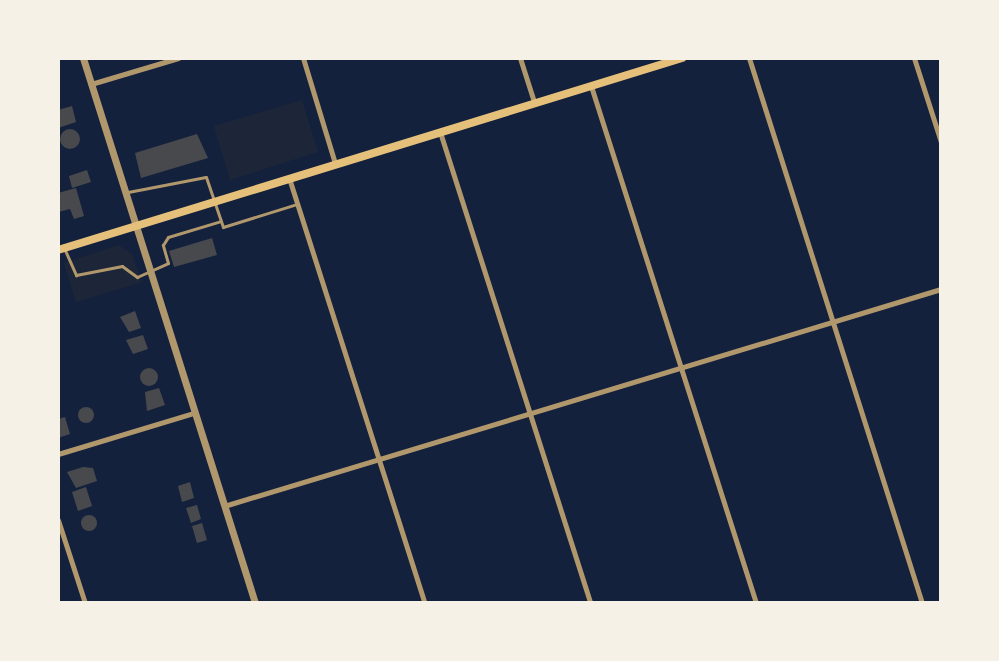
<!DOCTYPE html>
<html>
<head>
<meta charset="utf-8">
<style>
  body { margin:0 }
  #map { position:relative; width:999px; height:661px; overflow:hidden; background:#14213d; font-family:Lora,serif }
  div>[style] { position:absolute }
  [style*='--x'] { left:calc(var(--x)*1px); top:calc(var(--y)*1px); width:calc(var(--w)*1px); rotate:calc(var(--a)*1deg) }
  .green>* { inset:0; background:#1d2539 }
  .building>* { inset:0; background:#48494c }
  .round { border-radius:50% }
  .service>* { height:3px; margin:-1.5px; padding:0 1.5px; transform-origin:1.5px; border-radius:1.5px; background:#b1986c }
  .minor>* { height:5px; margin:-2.5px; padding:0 2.5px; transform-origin:2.5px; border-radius:2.5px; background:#b1986c }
  .tertiary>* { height:7px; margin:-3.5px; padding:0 3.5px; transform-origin:3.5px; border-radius:3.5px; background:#b1986c }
  .secondary>* { height:8px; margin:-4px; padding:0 4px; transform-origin:4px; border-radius:4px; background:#e5c07b }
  span { translate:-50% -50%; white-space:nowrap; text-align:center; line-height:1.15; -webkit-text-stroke:7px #f6f1e7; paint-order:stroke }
  .frame { position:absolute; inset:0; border:60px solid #f6f1e7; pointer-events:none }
</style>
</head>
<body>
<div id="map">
  <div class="green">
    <div style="clip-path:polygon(302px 100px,318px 152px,230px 180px,214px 126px)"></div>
    <div style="clip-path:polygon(119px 245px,132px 254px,142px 282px,76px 302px,64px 263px)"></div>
  </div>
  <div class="building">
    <div style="clip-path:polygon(72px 106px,76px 122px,58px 128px,58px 110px)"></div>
    <div class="round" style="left:60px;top:129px;width:20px;height:20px"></div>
    <div style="clip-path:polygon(197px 134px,208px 158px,141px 178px,135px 153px)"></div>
    <div style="clip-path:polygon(87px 170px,91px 182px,72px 188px,69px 176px)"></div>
    <div style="clip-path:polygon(76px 188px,84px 216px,74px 219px,70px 209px,58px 212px,58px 193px)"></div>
    <div style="clip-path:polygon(212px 238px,217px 255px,174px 267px,169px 251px)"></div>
    <div style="clip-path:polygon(135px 311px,141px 328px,129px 332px,120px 317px)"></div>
    <div style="clip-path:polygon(143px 335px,148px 349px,133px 354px,126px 340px)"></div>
    <div class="round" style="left:140px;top:368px;width:18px;height:18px"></div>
    <div style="clip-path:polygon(159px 388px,165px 405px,147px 411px,145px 392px)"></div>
    <div class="round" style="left:78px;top:407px;width:16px;height:16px"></div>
    <div style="clip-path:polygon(65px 417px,70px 434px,58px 438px,58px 419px)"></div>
    <div style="clip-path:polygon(83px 467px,93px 468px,97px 481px,76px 488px,67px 472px)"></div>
    <div style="clip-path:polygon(190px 482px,194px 498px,182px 502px,178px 486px)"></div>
    <div style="clip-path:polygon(86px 487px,92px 506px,78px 511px,72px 492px)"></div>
    <div style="clip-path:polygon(197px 505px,201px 519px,191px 523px,186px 508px)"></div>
    <div class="round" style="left:81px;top:515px;width:16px;height:16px"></div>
    <div style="clip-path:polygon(202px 523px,207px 540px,197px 543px,192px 526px)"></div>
  </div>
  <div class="service">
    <div style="--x:128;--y:192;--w:79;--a:-10.9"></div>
    <div style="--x:206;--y:177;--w:53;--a:71.2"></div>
    <div style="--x:223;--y:227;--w:77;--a:-17.3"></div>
    <div style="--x:64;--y:248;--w:30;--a:66"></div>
    <div style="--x:76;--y:275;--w:47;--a:-11.1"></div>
    <div style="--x:122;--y:266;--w:19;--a:36"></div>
    <div style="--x:137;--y:277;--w:34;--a:-24"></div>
    <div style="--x:168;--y:263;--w:19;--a:-106"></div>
    <div style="--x:163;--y:245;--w:9;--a:-58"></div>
    <div style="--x:168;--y:237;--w:55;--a:-16.8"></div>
  </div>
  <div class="minor">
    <div style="--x:303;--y:58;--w:110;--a:73.1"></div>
    <div style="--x:520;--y:58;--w:46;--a:72.3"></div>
    <div style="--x:749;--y:58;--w:572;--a:72.39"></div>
    <div style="--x:914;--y:58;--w:88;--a:72.2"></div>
    <div style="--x:91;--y:84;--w:91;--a:-16.6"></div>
    <div style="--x:591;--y:86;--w:543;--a:72.3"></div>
    <div style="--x:440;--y:132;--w:494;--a:72.3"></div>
    <div style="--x:289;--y:178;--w:446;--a:72.3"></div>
    <div style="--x:58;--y:454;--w:142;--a:-16.8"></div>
    <div style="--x:224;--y:506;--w:749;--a:-16.84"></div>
    <div style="--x:58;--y:520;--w:87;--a:72"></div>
  </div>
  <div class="tertiary">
    <div style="--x:83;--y:58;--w:571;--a:72.48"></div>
  </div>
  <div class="secondary">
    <div style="--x:58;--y:250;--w:653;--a:-17.1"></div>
  </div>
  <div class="frame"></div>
</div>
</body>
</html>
